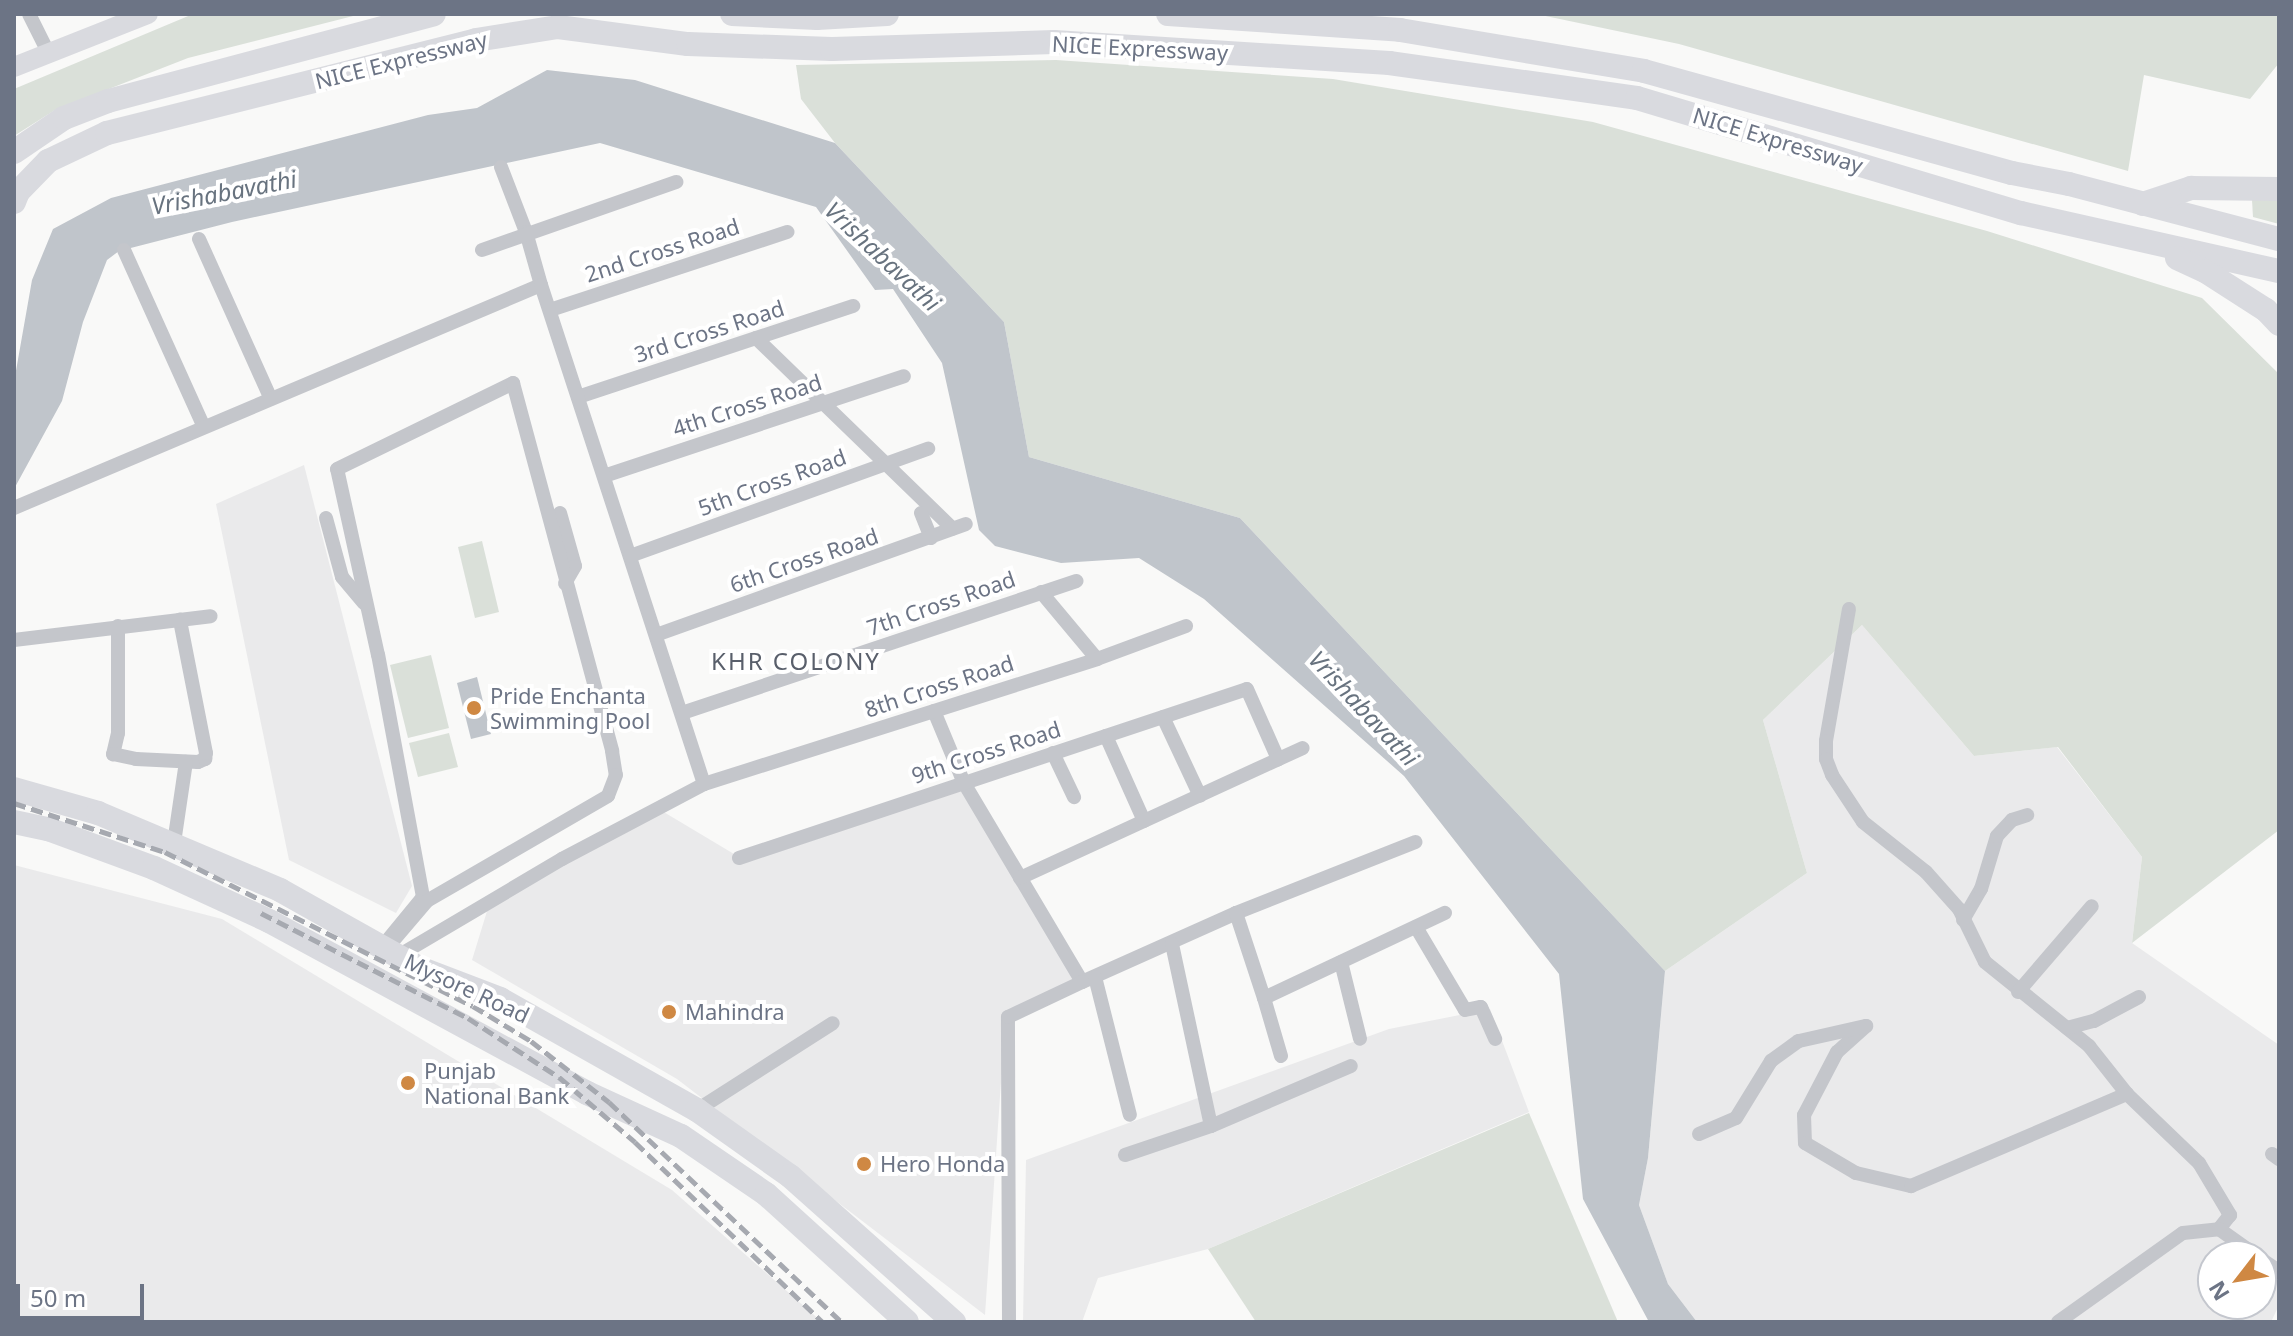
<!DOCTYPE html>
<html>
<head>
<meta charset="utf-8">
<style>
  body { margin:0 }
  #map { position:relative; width:2293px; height:1336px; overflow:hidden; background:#f9f9f8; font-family:"Noto Sans",sans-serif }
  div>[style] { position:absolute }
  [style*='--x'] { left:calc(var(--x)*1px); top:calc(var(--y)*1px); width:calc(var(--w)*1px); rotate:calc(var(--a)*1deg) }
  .built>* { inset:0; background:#eaeaeb }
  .green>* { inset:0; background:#dae0d9 }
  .water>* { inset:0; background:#c0c5cb }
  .street>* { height:14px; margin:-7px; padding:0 7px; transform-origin:7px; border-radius:7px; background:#c4c6cb }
  .secondary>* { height:20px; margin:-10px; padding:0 10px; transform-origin:10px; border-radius:10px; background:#d9dadf }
  .highway>* { height:24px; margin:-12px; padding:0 12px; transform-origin:12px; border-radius:12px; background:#d9dadf }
  .rail>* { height:5px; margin-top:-2.5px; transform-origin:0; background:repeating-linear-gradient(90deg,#a6a9b0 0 12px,transparent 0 18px) }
  .dots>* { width:22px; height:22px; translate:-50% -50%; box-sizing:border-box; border:4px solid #fff; border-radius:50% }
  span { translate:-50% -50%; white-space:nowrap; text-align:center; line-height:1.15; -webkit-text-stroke:8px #fff; paint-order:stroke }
  .street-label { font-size:22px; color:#6c7485 }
  .poi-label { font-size:22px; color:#6c7485 }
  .left { translate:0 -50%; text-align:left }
  .water-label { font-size:24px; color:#68737f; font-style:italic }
  .neighbourhood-label { font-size:24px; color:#595f6b; letter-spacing:2px }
  .frame { position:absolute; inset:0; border:16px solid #6c7485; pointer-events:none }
  .north { position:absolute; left:2197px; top:1240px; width:80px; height:80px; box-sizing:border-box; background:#fff; border:2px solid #c4c7ce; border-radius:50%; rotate:239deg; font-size:22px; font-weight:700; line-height:32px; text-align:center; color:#6c7485 }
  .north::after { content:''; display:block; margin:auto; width:28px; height:36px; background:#cf8843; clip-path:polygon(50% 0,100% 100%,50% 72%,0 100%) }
  .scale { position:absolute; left:16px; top:1284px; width:128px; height:36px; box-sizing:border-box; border:4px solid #6c7485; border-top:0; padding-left:10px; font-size:24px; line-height:28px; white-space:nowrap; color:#6c7485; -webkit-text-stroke:6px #fff; paint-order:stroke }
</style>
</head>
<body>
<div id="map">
  <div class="built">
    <div style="clip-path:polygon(304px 465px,412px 886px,396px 913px,289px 860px,216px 504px)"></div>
    <div style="clip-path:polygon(evenodd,1862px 625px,1974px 756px,2057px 747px,2142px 857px,2132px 943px,2279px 1045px,2279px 1305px,2271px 1322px,1697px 1322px,1668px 1284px,1639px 1205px,1648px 1158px,1665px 971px,1807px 873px,1763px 720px,1862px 625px,2213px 1256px,2261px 1256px,2261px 1304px,2213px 1304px,2213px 1256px)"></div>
    <div style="clip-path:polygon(961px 786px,1077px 980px,1005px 1024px,985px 1315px,677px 1079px,472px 960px,488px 908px,652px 805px,739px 857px)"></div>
    <div style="clip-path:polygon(14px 865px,222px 919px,672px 1190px,822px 1322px,14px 1322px)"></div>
    <div style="clip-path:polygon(1490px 1009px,1529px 1112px,1208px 1249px,1098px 1278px,1082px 1322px,1023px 1322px,1026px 1160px,1389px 1029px)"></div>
  </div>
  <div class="green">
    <div style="clip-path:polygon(193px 14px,361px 14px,188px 58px,55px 110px,14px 136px,14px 89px)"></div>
    <div style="clip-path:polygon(1536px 14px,2279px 14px,2279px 63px,2250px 99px,2144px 75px,2128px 171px,1679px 44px)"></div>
    <div style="clip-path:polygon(1056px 60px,1333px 79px,1593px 122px,1987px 231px,2202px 298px,2279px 374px,2279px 830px,2132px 943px,2142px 857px,2058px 747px,1974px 756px,1862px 625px,1763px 720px,1807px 873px,1665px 971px,1240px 518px,1029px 457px,1004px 322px,835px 143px,801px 99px,796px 65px)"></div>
    <div style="clip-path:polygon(2279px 198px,2279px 224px,2253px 217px,2252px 200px)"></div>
    <div style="clip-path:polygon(482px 541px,499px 612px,475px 618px,458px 547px)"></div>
    <div style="clip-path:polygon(431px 655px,449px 728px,408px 738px,390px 665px)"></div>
    <div style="clip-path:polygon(449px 733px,458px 767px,418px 777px,409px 743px)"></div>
    <div style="clip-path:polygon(1529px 1113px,1618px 1322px,1256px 1322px,1208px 1249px)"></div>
  </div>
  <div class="water">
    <div style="clip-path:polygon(547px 70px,635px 80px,835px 143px,1004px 322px,1029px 457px,1240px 518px,1665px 971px,1648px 1158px,1639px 1205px,1668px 1284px,1697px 1322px,1649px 1322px,1583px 1199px,1559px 974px,1404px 776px,1204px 599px,1139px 558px,1061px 563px,995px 546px,979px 530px,942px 363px,893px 289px,875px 290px,816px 207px,600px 143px,232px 222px,119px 251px,107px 260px,83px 322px,62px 401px,14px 489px,14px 382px,32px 280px,53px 229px,111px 198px,428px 115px,477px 108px)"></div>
    <div style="clip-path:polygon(477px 677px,491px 734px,471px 739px,457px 683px)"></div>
  </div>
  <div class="street">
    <div style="--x:29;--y:14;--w:42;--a:63.4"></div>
    <div style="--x:501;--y:167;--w:70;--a:69"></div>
    <div style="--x:526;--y:232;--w:55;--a:74.2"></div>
    <div style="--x:199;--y:239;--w:175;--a:65.8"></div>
    <div style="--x:124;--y:250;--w:194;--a:65.7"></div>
    <div style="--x:482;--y:250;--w:206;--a:-19.3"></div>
    <div style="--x:550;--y:310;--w:250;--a:-18.2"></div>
    <div style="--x:756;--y:338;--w:274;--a:44.1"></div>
    <div style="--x:578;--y:397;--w:290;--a:-18.3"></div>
    <div style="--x:604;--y:476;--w:316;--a:-18.4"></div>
    <div style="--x:14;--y:508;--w:572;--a:-22.94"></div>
    <div style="--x:541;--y:285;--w:525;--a:71.91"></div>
    <div style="--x:560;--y:513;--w:55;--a:74.2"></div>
    <div style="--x:575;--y:566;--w:20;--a:120"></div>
    <div style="--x:921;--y:513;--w:27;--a:68"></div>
    <div style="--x:326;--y:518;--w:61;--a:74.8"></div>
    <div style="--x:342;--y:577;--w:34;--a:50"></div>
    <div style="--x:630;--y:556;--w:317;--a:-19.8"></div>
    <div style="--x:1041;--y:592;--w:87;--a:50.1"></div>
    <div style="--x:1849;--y:609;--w:134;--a:99.9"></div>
    <div style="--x:1826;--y:741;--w:18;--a:90"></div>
    <div style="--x:1826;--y:759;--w:17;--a:69"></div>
    <div style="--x:1832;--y:775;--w:56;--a:56.6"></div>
    <div style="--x:1863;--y:822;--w:80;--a:38.4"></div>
    <div style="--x:1926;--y:872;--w:50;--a:48.3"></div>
    <div style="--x:1959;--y:909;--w:59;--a:63.9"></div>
    <div style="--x:1985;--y:962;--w:134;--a:38.9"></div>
    <div style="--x:2089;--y:1046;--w:61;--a:51.6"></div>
    <div style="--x:2127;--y:1094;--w:100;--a:43.8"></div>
    <div style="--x:2199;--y:1163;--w:61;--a:59.2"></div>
    <div style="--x:2230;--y:1215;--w:18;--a:128"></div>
    <div style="--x:118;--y:626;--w:107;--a:90"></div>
    <div style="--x:118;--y:733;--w:22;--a:103"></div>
    <div style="--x:113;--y:754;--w:24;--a:12"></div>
    <div style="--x:136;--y:759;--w:62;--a:2.8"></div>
    <div style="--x:198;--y:762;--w:8;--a:-23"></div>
    <div style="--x:205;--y:759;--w:6;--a:-81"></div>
    <div style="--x:206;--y:753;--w:136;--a:-101.1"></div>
    <div style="--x:656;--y:635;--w:329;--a:-19.7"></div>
    <div style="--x:14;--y:640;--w:198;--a:-6.9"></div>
    <div style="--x:934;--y:711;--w:78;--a:67.4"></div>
    <div style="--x:964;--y:783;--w:231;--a:59.3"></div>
    <div style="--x:1082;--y:982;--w:169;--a:-24.1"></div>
    <div style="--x:1236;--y:913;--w:193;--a:-21.6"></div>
    <div style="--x:682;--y:713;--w:416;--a:-18.5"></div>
    <div style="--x:1163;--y:717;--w:87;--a:64.9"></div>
    <div style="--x:1106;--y:736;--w:93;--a:65.9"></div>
    <div style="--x:1053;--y:753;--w:49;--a:64.5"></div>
    <div style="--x:174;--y:843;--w:82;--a:-81.6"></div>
    <div style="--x:739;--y:858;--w:535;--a:-18.4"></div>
    <div style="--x:1247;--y:689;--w:77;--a:66.1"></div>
    <div style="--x:1020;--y:878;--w:311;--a:-24.7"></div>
    <div style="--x:1236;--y:913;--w:89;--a:71.8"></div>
    <div style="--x:1963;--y:920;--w:36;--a:-60"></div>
    <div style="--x:1981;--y:889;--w:55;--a:-73.2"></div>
    <div style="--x:1997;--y:836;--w:22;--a:-47"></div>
    <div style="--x:2012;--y:820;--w:16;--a:-18"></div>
    <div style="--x:1416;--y:927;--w:96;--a:59.4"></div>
    <div style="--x:1465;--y:1010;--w:16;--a:-11"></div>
    <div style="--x:1481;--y:1007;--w:35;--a:66"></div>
    <div style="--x:382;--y:947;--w:65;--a:-50.6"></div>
    <div style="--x:423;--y:897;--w:246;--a:-100.5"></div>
    <div style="--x:378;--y:655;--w:190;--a:-102.4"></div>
    <div style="--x:337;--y:469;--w:196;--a:-26"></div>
    <div style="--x:513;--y:383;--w:381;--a:74.9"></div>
    <div style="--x:612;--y:751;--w:24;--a:81"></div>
    <div style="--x:616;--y:775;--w:22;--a:111"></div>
    <div style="--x:608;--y:796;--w:209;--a:149.9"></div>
    <div style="--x:427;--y:901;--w:63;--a:130.5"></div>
    <div style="--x:398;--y:956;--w:191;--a:-30.6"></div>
    <div style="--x:562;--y:859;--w:161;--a:-27.8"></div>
    <div style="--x:704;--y:784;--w:412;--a:-17.6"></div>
    <div style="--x:1097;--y:659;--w:95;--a:-20.3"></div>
    <div style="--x:1341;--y:962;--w:79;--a:76.1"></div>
    <div style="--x:1095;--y:977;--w:142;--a:75.8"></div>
    <div style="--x:2018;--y:992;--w:113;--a:-49.3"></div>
    <div style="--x:1866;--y:1026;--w:39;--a:138"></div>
    <div style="--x:1837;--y:1052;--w:71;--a:117.6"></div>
    <div style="--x:1804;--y:1115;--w:28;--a:88"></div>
    <div style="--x:1805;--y:1143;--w:59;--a:30.5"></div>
    <div style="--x:1856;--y:1173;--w:57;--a:13.3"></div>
    <div style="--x:1911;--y:1186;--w:235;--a:-23.1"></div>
    <div style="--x:2067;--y:1028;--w:28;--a:-15"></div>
    <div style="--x:2094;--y:1021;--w:51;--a:-28.1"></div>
    <div style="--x:1281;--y:1056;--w:60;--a:-106.3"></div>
    <div style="--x:1264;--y:998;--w:200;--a:-25.2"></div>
    <div style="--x:697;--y:1110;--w:161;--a:-32.6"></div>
    <div style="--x:1211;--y:1126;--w:152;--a:-23.2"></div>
    <div style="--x:1699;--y:1134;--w:40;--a:-23.4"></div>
    <div style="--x:1736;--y:1118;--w:67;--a:-58.4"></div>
    <div style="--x:1771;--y:1061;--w:34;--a:-36"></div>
    <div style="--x:1799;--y:1041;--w:69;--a:-12.6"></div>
    <div style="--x:2272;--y:1154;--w:9;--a:36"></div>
    <div style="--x:1125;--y:1155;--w:91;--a:-18.6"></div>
    <div style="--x:1211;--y:1126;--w:186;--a:-102.1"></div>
    <div style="--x:2261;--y:1259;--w:22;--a:34"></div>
    <div style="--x:1009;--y:1322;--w:305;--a:-90.2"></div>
    <div style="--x:1008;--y:1017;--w:82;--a:-25.3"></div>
    <div style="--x:2058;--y:1322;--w:153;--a:-35.5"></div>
    <div style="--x:2183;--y:1233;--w:36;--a:-6"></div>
    <div style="--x:2219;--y:1229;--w:47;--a:35.4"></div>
  </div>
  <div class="secondary">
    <div style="--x:14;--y:67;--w:144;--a:-21.6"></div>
  </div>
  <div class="highway">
    <div style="--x:732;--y:14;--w:85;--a:2.7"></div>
    <div style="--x:817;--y:18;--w:70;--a:-3.3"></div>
    <div style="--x:1168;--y:14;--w:233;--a:3.9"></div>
    <div style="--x:1400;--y:30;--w:247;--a:9.5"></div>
    <div style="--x:1644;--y:71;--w:382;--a:15.5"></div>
    <div style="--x:2012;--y:173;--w:58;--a:10.9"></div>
    <div style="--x:2069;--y:184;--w:217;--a:14.7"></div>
    <div style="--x:14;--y:152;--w:60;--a:-34.2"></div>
    <div style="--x:64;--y:118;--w:47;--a:-21.1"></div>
    <div style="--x:108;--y:101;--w:337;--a:-14.9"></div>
    <div style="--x:14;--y:202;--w:11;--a:-68"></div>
    <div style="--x:18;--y:192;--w:43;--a:-45.9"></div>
    <div style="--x:48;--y:161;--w:65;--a:-25.4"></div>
    <div style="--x:107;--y:133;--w:381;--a:-14.1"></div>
    <div style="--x:476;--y:40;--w:83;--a:-9"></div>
    <div style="--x:558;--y:27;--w:131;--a:7.5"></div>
    <div style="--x:688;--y:44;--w:144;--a:2"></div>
    <div style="--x:832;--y:49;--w:222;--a:-1.8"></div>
    <div style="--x:1054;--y:42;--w:336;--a:3.6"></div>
    <div style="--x:1389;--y:63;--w:250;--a:8"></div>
    <div style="--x:1637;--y:98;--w:401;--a:16.7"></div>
    <div style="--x:2021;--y:213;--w:264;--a:12.7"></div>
    <div style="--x:2143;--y:204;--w:51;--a:-18.4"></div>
    <div style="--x:2191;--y:188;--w:88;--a:0.7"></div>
    <div style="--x:2177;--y:258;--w:31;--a:25"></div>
    <div style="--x:2205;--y:271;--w:72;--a:32.6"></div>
    <div style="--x:2266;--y:310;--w:19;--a:47"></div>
    <div style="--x:14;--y:789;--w:87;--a:15.9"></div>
    <div style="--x:98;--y:813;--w:198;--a:22.9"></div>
    <div style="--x:280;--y:890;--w:159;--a:29.3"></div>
    <div style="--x:419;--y:968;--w:87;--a:20.9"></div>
    <div style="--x:500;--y:999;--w:226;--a:29.4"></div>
    <div style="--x:697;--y:1110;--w:114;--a:35.4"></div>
    <div style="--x:790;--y:1176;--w:220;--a:41.7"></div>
    <div style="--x:14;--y:822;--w:35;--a:12"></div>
    <div style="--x:48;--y:829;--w:113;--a:20.2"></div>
    <div style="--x:154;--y:868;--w:127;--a:24.7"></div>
    <div style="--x:269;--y:921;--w:362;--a:28.4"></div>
    <div style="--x:587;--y:1093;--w:103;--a:24.6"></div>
    <div style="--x:681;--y:1136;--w:103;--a:34.3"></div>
    <div style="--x:766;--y:1194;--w:190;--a:42.2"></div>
  </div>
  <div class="rail">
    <div style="--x:14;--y:803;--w:159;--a:18"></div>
    <div style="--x:165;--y:852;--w:344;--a:26.6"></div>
    <div style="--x:473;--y:1006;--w:68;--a:31.1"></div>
    <div style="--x:531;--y:1041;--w:99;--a:38"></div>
    <div style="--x:609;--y:1102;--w:320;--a:43.4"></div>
    <div style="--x:261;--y:913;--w:232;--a:26.9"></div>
    <div style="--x:468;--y:1018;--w:108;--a:33"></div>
    <div style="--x:559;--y:1077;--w:100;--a:40.5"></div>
    <div style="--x:635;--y:1142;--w:260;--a:43.8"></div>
  </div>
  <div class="dots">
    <div style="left:474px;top:708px;background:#cf8843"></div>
    <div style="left:669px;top:1012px;background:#cf8843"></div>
    <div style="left:408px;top:1083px;background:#cf8843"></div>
    <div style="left:864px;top:1164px;background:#cf8843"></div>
  </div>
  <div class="street-label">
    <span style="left:1140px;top:48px;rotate:3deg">NICE Expressway</span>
    <span style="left:401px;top:60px;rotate:-14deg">NICE Expressway</span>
    <span style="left:1778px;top:140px;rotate:17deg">NICE Expressway</span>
    <span style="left:662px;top:250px;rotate:-18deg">2nd Cross Road</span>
    <span style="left:709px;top:331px;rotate:-18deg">3rd Cross Road</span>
    <span style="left:747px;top:405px;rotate:-18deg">4th Cross Road</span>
    <span style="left:772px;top:482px;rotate:-20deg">5th Cross Road</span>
    <span style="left:804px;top:560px;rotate:-19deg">6th Cross Road</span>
    <span style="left:941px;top:603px;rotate:-19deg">7th Cross Road</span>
    <span style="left:939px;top:686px;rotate:-18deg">8th Cross Road</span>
    <span style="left:986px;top:752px;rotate:-18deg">9th Cross Road</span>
    <span style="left:467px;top:988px;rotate:25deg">Mysore Road</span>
  </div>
  <div class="poi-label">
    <span class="left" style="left:490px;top:708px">Pride Enchanta<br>Swimming Pool</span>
    <span class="left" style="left:685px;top:1012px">Mahindra</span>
    <span class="left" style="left:424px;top:1083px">Punjab<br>National Bank</span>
    <span class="left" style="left:880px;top:1164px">Hero Honda</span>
  </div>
  <div class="water-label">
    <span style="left:224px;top:192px;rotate:-11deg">Vrishabavathi</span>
    <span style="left:883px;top:256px;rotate:43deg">Vrishabavathi</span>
    <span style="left:1364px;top:708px;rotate:47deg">Vrishabavathi</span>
  </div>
  <div class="neighbourhood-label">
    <span style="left:796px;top:661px">KHR COLONY</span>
  </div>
  <div class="frame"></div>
  <div class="north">N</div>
  <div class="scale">50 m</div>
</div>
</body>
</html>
